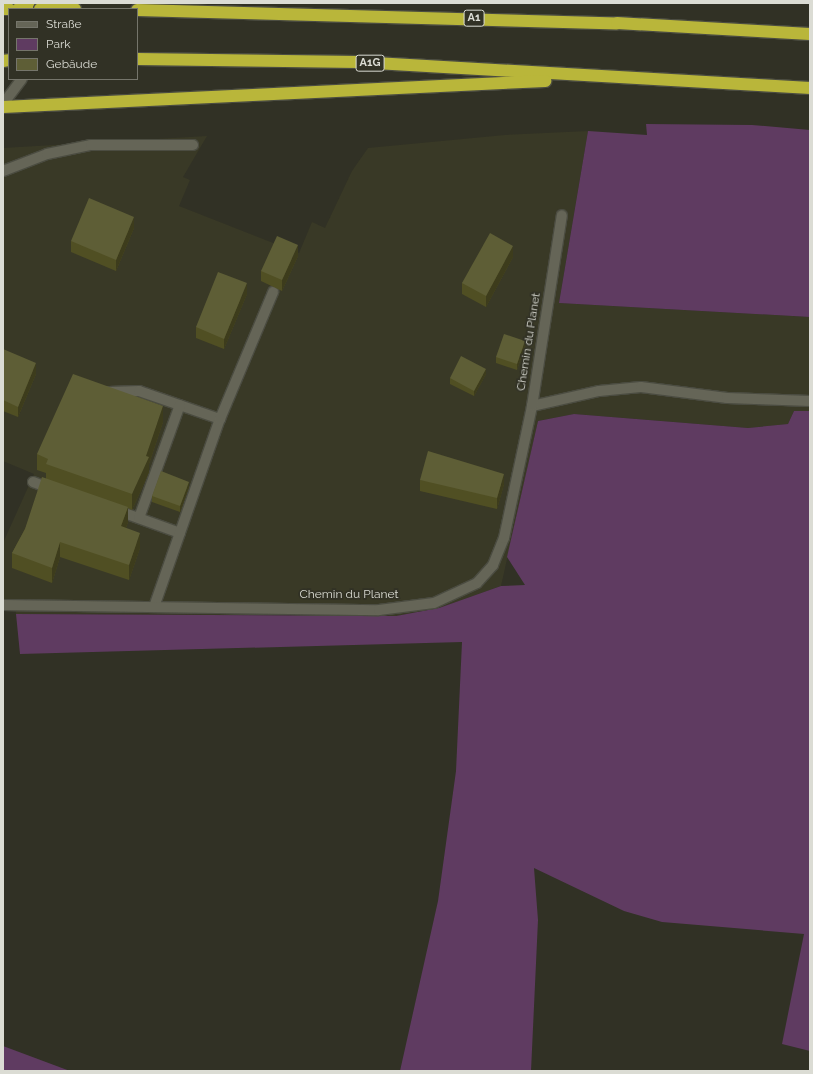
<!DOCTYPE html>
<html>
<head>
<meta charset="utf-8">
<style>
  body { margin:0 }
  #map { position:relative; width:813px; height:1074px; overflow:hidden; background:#313125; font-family:Raleway,sans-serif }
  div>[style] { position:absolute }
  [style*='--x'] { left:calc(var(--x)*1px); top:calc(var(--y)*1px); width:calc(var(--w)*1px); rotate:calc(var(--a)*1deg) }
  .built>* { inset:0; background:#393926 }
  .green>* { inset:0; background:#5f3b61 }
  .roads { filter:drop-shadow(1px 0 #4b4c41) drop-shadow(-1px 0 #4b4c41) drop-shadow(0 1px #4b4c41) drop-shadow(0 -1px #4b4c41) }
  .lane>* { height:10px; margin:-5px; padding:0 5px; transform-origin:5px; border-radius:5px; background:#656557 }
  .street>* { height:10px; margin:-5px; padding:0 5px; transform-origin:5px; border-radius:5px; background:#656557 }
  .secondary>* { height:10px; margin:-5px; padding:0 5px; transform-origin:5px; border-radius:5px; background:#656557 }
  .highway>* { height:12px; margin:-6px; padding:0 6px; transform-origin:6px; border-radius:6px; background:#b9b63a }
  .bridges { filter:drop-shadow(1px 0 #4b4c41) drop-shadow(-1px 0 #4b4c41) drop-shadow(0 1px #4b4c41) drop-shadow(0 -1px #4b4c41) }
  .highway-bridge>* { height:12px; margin:-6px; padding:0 6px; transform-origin:6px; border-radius:6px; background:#b9b63a }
  .wall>* { inset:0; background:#504f23 }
  .shaded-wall>* { inset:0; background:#3d3c1c }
  .building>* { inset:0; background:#5e5e36 }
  span { translate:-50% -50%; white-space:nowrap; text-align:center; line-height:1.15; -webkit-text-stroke:3.5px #313125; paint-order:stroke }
  .shield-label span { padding:1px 3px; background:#313125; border:1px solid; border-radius:3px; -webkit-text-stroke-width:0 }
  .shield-label { font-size:11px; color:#dbdcd4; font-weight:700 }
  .street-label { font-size:12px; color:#dbdcd4 }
  .frame { position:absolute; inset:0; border:4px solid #dbdcd4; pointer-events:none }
  .legend { position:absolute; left:8px; top:8px; width:130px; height:72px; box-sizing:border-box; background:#313125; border:1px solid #75756b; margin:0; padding:5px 7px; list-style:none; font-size:12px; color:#dbdcd4 }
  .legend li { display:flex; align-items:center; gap:8px; height:20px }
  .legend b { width:20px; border:1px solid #75756b }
</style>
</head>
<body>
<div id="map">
  <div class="built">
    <div style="clip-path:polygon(588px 131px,559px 303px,810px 317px,810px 411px,794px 411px,788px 424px,748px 428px,574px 414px,538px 421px,501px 586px,439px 608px,396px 616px,16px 614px,15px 606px,3px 605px,3px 543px,34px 474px,3px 461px,3px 148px,207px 136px,183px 177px,190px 180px,179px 206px,299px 253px,312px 222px,325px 228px,352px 171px,368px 148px,505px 135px)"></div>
  </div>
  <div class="green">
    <div style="clip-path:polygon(646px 124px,752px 125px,810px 130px,810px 317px,559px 303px,588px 131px,647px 135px)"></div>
    <div style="clip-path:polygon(794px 411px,810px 411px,810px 1051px,782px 1044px,804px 934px,662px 922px,624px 911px,534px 868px,538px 920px,531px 1071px,400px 1071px,438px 901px,456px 771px,462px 642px,20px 654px,16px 614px,396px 616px,439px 608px,501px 586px,525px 585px,507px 557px,538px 421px,574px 414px,748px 428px,788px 424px)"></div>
    <div style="clip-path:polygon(3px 1046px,70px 1071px,3px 1071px)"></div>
  </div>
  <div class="roads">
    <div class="lane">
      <div style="--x:109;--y:392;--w:30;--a:-2"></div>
      <div style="--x:139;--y:391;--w:86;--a:19.1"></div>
      <div style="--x:532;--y:406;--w:69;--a:-12.6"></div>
      <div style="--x:599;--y:391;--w:42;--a:-5.4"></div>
      <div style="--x:641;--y:387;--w:87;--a:7.3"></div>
      <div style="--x:727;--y:398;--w:83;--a:2.1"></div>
      <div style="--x:33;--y:482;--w:20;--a:20"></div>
      <div style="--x:116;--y:510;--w:68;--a:19.8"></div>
      <div style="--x:139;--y:518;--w:120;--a:-70.1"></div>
      <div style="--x:154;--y:607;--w:199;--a:-70.7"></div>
      <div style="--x:220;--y:419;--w:138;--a:-67.3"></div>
    </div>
    <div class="street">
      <div style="--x:3;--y:171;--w:47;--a:-21.1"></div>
      <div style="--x:47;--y:154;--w:45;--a:-11.6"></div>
      <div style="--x:91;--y:145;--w:102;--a:0"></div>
      <div style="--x:3;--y:605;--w:376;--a:0.8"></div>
      <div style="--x:379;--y:610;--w:55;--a:-7.3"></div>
      <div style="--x:434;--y:603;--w:47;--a:-24.9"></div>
      <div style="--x:477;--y:583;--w:24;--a:-48"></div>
      <div style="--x:493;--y:565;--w:29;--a:-68"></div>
      <div style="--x:504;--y:538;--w:135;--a:-78"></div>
      <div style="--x:532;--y:406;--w:193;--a:-81.1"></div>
    </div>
    <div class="secondary">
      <div style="--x:3;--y:104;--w:31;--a:-53"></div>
    </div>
    <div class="highway">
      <div style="--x:3;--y:9;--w:6;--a:0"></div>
      <div style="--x:18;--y:9;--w:22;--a:0"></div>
      <div style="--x:137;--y:10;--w:480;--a:1.6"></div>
      <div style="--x:617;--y:23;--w:193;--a:3.3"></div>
      <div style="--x:137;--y:59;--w:221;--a:0.8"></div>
      <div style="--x:358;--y:62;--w:453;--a:3.3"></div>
      <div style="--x:3;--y:61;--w:6;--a:-9"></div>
      <div style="--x:3;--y:107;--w:543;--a:-2.75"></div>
    </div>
  </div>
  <div class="bridges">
    <div class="highway-bridge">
      <div style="--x:40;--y:9;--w:35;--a:0"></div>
    </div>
  </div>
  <div class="wall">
    <div style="clip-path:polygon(134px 228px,116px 271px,71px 252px,71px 241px)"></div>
    <div style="clip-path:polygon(298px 256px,282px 291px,261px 281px,261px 271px)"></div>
    <div style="clip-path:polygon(513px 257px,486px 307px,462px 294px,462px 283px)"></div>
    <div style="clip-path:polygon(247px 294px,224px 349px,196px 338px,196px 327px)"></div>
    <div style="clip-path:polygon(525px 346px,517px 370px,496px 363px,496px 357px)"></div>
    <div style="clip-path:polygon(3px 349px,36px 374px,18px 417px,3px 411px)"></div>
    <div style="clip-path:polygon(486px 374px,474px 396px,450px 384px,450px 378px)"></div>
    <div style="clip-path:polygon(163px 422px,149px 464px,149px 472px,132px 510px,128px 508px,128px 522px,126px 528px,140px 548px,129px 580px,60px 557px,52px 583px,12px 568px,12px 553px,25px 529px,46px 478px,46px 473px,37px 470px,37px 454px)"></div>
    <div style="clip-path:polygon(420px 480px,504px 484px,497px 509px,420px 491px)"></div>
    <div style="clip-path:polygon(189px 487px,180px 512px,152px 502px,152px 496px)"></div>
  </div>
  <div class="shaded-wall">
    <div style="clip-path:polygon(134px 217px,134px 228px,116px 271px,116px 260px)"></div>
    <div style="clip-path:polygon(298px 245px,298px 256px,282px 291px,282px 280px)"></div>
    <div style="clip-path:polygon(513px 246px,513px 257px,486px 307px,486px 296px)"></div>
    <div style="clip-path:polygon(247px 283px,247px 294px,224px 349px,224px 339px)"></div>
    <div style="clip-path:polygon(525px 341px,525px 346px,517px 370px,517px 364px)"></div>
    <div style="clip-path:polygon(36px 363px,36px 374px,18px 417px,18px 407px)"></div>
    <div style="clip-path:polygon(486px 369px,486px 374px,474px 396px,474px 391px)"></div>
    <div style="clip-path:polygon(163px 406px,163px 422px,149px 464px,149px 472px,132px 510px,132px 494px)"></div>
    <div style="clip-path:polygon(504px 474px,504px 484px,497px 509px,497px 498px)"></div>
    <div style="clip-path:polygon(189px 482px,189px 487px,180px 512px,180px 506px)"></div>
    <div style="clip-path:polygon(128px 507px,128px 522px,121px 542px,121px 526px)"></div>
    <div style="clip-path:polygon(140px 533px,140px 548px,129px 580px,129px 565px)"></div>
    <div style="clip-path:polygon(60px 542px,60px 557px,52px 583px,52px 568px)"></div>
  </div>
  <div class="building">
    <div style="clip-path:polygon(89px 198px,134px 217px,116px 260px,71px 241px)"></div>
    <div style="clip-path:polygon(490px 233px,513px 246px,486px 296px,462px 283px)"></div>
    <div style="clip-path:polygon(277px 236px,298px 245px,282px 280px,261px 271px)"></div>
    <div style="clip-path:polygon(218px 272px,247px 283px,224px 339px,196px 327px)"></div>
    <div style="clip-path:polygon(504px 334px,525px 341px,517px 364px,496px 357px)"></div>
    <div style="clip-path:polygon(3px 349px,36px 363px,18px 407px,3px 400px)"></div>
    <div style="clip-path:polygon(461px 356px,486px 369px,474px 391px,450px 378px)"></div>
    <div style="clip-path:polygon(73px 374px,163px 406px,146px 456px,149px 457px,132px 494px,46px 464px,48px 459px,37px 454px)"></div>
    <div style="clip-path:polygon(428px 451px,504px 474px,497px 498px,420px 480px)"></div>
    <div style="clip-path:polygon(161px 471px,189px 482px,180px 506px,152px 496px)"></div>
    <div style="clip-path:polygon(42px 477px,128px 507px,121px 526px,140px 533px,129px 565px,60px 542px,52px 568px,12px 553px,25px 529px)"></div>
  </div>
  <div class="shield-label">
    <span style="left:474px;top:18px">A1</span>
    <span style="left:370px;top:63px">A1G</span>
  </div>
  <div class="street-label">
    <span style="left:529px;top:342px;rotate:-81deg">Chemin du Planet</span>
    <span style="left:349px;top:595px">Chemin du Planet</span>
  </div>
  <div class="frame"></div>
  <ul class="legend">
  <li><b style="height:5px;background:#656557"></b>Straße</li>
  <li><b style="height:11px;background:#5f3b61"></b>Park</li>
  <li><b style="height:11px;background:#5e5e36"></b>Gebäude</li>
  </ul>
</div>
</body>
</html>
